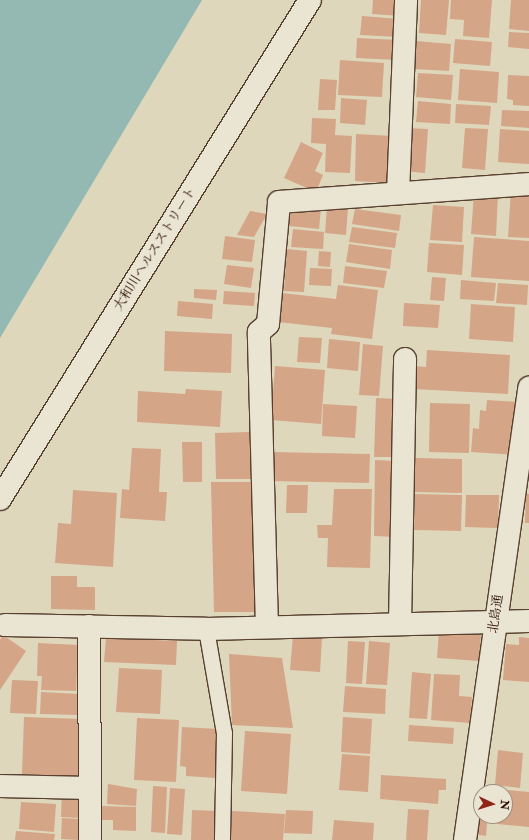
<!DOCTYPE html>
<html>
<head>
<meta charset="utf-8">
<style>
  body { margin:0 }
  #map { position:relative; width:529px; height:840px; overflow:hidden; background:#ded7bc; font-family:"IM FELL Double Pica","Noto Serif JP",serif }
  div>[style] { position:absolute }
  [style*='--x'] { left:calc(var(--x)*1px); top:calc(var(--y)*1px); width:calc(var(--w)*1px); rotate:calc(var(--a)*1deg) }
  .water>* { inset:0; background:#93b9b2 }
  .building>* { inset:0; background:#d5a587 }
  .roads { filter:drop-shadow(1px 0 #58402f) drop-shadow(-1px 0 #58402f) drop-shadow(0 1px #58402f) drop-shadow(0 -1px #58402f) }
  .service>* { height:15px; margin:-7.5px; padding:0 7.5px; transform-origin:7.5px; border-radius:7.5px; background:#eae5d3 }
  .pedestrian>* { height:22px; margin:-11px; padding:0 11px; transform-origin:11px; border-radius:11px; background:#eae5d3 }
  .minor>* { height:22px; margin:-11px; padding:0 11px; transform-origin:11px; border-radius:11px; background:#eae5d3 }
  span { translate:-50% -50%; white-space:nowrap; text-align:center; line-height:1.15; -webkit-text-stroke:3px #eae5d3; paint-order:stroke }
  .street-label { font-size:13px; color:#2b0d00 }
  .north { position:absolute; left:473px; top:784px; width:40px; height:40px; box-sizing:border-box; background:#eae5d3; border:1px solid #9e8f7f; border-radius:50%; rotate:94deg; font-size:11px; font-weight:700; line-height:16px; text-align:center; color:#2b0d00 }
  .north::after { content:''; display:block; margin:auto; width:14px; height:18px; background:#8f2418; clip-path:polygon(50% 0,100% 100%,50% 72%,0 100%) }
</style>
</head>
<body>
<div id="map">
  <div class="water">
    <div style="clip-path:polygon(0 0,202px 0,0 338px)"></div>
  </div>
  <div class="building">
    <div style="clip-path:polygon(373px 0,401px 0,400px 16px,372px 14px)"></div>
    <div style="clip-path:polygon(421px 0,449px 0,446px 35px,419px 33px)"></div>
    <div style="clip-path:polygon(451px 0,492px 0,489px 38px,463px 36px,464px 20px,450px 19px)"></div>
    <div style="clip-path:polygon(511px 0,529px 0,529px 31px,509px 29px)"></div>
    <div style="clip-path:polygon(362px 16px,400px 19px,399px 37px,360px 35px)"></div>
    <div style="clip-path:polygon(509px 32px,529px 33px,529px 49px,508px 47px)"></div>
    <div style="clip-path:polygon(357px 38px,399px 40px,398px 60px,356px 58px)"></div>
    <div style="clip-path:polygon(455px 39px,492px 42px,490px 66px,453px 63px)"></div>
    <div style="clip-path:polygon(416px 41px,451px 44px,449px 71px,414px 69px)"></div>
    <div style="clip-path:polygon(340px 60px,384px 63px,382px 97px,338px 95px)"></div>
    <div style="clip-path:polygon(460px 69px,499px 72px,497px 103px,458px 100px)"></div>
    <div style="clip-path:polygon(418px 73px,453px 75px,451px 100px,416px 97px)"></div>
    <div style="clip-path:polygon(508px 75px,529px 76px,529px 106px,513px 105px,513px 100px,507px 99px)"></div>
    <div style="clip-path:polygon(320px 79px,337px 80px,335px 110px,318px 110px)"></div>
    <div style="clip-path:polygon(341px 98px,367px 100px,365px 125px,340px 123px)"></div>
    <div style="clip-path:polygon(418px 101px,451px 104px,450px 124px,416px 122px)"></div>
    <div style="clip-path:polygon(456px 104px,491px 106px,489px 125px,455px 123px)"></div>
    <div style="clip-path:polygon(502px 110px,529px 111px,529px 128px,501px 126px)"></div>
    <div style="clip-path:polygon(312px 118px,336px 119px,335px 135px,352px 136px,350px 173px,325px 172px,326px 144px,311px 143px)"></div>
    <div style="clip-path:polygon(406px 128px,428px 129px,425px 173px,403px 171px)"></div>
    <div style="clip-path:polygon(465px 128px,488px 129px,485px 170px,462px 168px)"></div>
    <div style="clip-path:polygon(500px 129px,529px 131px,529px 164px,498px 162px)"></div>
    <div style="clip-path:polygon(356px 134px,393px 136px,391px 183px,355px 181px)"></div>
    <div style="clip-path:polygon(301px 142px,323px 153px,315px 171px,323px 175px,316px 192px,284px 178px)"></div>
    <div style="clip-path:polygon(511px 190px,529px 192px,529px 238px,508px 237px)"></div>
    <div style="clip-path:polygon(474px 194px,498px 195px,496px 236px,471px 234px)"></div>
    <div style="clip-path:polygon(433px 205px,464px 207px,462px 242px,430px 240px)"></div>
    <div style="clip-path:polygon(297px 206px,321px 208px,319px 229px,289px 226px,290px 215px)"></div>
    <div style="clip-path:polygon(327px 207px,348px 208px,346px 235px,325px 233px)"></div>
    <div style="clip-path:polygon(355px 209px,401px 215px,399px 231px,352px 224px)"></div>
    <div style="clip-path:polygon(250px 211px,267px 214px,254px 237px,237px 235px)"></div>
    <div style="clip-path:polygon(352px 227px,397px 233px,395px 248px,349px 242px)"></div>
    <div style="clip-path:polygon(293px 229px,324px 232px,323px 249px,291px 247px)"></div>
    <div style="clip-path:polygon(225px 236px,255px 240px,252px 262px,222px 259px)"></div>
    <div style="clip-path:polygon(474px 237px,529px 241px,529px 281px,471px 277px)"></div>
    <div style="clip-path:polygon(429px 243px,464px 245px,462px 275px,427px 272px)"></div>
    <div style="clip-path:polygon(349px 244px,392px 250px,390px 269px,346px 262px)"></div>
    <div style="clip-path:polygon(287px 249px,307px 251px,304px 292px,284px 291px)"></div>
    <div style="clip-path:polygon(319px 251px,331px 252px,330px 267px,318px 266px)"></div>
    <div style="clip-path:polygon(227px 265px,254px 268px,251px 288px,224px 284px)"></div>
    <div style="clip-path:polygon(345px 266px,387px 271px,384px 288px,343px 283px)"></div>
    <div style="clip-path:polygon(310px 268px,332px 269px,331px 286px,309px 285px)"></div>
    <div style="clip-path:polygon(432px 277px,446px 278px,444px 301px,430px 300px)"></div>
    <div style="clip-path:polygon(461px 280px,496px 283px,494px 301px,460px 299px)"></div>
    <div style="clip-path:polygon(498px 283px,528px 285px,527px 305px,496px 303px)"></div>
    <div style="clip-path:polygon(338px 285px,378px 290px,372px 339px,331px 334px,332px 328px,278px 322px,282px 293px,336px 299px)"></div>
    <div style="clip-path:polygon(194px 289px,217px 290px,216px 300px,194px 298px)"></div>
    <div style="clip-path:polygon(224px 291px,255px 293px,254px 306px,223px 304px)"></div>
    <div style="clip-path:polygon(178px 301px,213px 304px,212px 319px,177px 316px)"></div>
    <div style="clip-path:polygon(404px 303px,440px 305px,438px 328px,403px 326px)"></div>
    <div style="clip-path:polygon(471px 304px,515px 307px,513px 342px,469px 339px)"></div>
    <div style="clip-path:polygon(165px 331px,232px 334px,231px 373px,164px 371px)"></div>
    <div style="clip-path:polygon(299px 337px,322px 338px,320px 363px,297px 362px)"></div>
    <div style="clip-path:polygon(329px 339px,360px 342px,358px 371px,327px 368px)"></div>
    <div style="clip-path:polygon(363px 344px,383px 346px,379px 396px,359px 395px)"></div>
    <div style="clip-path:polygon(427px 350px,510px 355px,508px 394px,413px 389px,414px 366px,426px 367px)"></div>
    <div style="clip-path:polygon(275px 366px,325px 370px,321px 424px,271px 420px)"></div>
    <div style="clip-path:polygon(186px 389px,222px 391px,220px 427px,137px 422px,138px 391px,185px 394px)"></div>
    <div style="clip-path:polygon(376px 398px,398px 399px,397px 457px,374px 457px)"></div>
    <div style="clip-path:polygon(487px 400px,519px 402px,516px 455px,471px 452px,473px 428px,479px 429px,480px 410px,486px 411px)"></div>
    <div style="clip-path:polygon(430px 403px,470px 404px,469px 453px,429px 452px)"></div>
    <div style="clip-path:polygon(323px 404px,357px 406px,355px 438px,322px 436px)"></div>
    <div style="clip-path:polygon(250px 432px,251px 479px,216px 479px,215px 433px)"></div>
    <div style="clip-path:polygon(182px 442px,202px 442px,202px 482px,183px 482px)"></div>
    <div style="clip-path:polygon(132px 448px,161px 449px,159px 492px,167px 492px,165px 521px,120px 518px,122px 489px,129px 490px)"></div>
    <div style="clip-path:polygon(270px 452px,370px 454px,369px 483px,269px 481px)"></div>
    <div style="clip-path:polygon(415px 458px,462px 459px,462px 493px,414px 492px)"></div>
    <div style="clip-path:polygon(375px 460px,396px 461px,395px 537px,374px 536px)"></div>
    <div style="clip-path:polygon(211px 482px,255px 482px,256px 612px,214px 612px)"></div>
    <div style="clip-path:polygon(287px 485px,308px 485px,307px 513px,286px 513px)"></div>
    <div style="clip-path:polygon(334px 489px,372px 489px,370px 568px,327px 567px,328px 538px,318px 538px,317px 525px,332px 525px)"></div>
    <div style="clip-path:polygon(73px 490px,117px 493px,113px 567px,55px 563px,58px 523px,71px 524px)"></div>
    <div style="clip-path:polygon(415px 494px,462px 495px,461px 531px,414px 530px)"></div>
    <div style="clip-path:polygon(526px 494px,529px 494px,529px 523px,525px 523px)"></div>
    <div style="clip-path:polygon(466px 495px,499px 495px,498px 528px,465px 527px)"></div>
    <div style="clip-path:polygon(51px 576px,77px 576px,77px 587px,95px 587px,95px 610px,51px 609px)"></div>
    <div style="clip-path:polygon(439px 631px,481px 634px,479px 661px,437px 658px)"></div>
    <div style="clip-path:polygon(3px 635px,26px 651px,0 690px,0 640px)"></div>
    <div style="clip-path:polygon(293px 635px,322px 637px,320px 672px,290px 670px)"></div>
    <div style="clip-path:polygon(519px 637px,529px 638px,529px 682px,503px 680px,506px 644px,519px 645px)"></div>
    <div style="clip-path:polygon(106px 638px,177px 641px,176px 665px,104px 662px)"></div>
    <div style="clip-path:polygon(348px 641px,365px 642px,362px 684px,346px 683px)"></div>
    <div style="clip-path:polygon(369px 641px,390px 643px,387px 685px,366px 684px)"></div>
    <div style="clip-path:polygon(38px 643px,78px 645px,76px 691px,41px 690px,42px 676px,37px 676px)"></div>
    <div style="clip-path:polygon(229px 654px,282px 658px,293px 728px,232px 725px)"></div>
    <div style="clip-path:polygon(119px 668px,162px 670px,160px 714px,116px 712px)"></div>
    <div style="clip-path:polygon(412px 672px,431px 674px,427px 719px,409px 718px)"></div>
    <div style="clip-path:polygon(434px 674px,460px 675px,459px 696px,472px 697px,470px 723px,431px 720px)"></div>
    <div style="clip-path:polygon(12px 680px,38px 681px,36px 714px,10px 713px)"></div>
    <div style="clip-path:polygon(345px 686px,386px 689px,385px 714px,343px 712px)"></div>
    <div style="clip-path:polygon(41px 692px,80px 694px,79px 715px,40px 714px)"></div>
    <div style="clip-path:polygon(24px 717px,83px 719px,81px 777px,22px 774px)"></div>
    <div style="clip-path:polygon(343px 717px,372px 719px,370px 754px,341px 752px)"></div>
    <div style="clip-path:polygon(137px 718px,179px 720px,176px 782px,134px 780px)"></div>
    <div style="clip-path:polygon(409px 725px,454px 728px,453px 744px,408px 741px)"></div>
    <div style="clip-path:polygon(182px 727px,218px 729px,216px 778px,186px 776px,186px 767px,180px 766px)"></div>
    <div style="clip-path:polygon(245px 731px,291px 734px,287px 794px,241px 791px)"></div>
    <div style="clip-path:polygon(498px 750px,523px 753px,520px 788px,495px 785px)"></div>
    <div style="clip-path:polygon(342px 754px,370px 756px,368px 792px,339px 790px)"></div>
    <div style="clip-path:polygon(381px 775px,446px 779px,446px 790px,439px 790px,438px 804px,380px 799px)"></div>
    <div style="clip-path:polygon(108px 784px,137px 789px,136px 806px,107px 804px)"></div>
    <div style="clip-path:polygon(153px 786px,167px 787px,165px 833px,151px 832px)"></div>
    <div style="clip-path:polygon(170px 788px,185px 789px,182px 835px,167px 834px)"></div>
    <div style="clip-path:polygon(486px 788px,529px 792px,529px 827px,487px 823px,486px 836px,472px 834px,481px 802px,481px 816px,505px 816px,505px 792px,485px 792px)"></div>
    <div style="clip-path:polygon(62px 792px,81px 793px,80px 818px,61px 817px)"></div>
    <div style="clip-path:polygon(21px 802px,56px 804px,54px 832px,19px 829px)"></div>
    <div style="clip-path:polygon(102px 806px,136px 807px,136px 831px,113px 830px,113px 820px,102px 820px)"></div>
    <div style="clip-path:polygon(408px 809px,429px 810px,427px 840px,406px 840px)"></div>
    <div style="clip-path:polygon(192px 810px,218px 811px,216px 840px,191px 840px)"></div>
    <div style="clip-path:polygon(286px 810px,313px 811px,312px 834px,284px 833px)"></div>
    <div style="clip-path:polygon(232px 811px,285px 814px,283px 840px,230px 840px)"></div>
    <div style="clip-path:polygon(62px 818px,79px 819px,79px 840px,61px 839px)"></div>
    <div style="clip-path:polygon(334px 820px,374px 823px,373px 840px,332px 840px)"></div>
    <div style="clip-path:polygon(16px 831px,55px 834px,54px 840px,15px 840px)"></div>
  </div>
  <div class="roads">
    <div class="service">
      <div style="--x:206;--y:629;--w:106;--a:80.2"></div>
      <div style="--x:224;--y:733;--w:107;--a:91.1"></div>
    </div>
    <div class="pedestrian">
      <div style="--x:0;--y:499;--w:587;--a:-58.15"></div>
    </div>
    <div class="minor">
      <div style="--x:398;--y:193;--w:193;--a:-87.6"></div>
      <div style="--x:400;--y:624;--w:265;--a:-88.9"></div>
      <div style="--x:5;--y:625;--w:201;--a:1.1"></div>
      <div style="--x:206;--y:629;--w:323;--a:-1.4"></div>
      <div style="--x:89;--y:626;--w:214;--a:89.7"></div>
      <div style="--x:267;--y:627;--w:295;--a:-91.6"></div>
      <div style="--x:259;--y:332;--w:12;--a:-42"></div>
      <div style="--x:268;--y:324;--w:122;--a:-84.8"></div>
      <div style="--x:279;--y:202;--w:251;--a:-4.1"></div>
      <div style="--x:0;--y:786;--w:90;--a:1.3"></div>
      <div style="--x:465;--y:840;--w:457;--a:-81.9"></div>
    </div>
  </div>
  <div class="street-label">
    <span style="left:155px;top:249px;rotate:-58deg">大和川ヘルスストリート</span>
    <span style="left:496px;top:614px;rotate:-82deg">北島通</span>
  </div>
  <div class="north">N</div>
</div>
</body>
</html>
